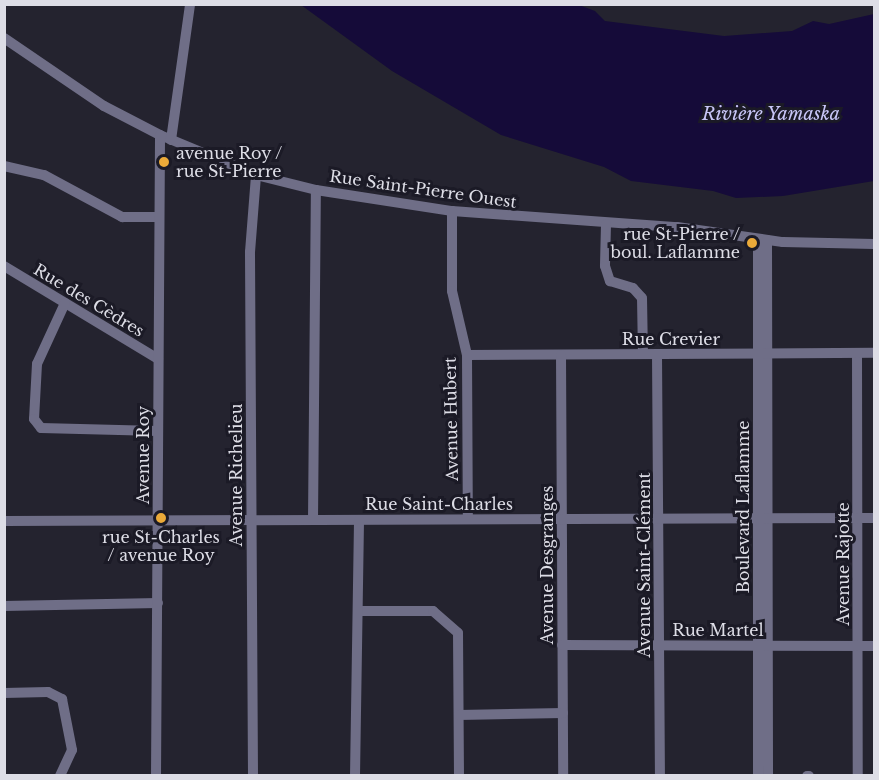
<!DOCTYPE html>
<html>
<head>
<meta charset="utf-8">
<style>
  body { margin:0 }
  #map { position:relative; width:879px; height:780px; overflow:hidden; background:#24232f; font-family:"Libre Baskerville",serif }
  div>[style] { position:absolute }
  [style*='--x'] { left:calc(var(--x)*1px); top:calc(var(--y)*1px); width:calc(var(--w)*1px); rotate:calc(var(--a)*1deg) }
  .water>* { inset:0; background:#150b39 }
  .minor>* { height:10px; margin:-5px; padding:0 5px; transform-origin:5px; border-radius:5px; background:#6f6e87 }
  .dots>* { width:16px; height:16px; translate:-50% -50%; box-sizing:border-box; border:3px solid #1b1a26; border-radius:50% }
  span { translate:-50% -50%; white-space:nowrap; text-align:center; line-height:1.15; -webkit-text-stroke:6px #1b1a26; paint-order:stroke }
  .poi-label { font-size:16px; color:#dddde6 }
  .left { translate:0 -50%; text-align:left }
  .right { translate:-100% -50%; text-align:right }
  .street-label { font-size:16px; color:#dddde6 }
  .water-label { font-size:18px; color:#c8c6f7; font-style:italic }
  .frame { position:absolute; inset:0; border:6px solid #dddde6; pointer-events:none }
</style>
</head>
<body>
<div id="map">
  <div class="water">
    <div style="clip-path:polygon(301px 5px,579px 5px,595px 11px,605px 21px,724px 36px,792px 31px,813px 21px,829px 24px,874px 14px,874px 181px,783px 196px,736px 198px,713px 191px,631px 181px,604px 167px,501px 135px,392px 71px)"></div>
  </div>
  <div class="minor">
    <div style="--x:4;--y:38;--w:121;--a:34.2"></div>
    <div style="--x:104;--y:106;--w:63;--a:27.4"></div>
    <div style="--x:160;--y:135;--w:104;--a:22.6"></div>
    <div style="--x:256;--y:175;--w:62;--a:14"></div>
    <div style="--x:316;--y:190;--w:138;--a:8.8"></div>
    <div style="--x:452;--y:211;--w:226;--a:4.1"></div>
    <div style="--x:677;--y:227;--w:107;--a:8.1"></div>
    <div style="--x:783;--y:242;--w:91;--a:1.3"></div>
    <div style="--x:171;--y:140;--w:137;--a:-82"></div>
    <div style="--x:4;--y:166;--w:41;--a:12.7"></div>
    <div style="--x:44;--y:175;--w:89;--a:28.3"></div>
    <div style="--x:122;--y:217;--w:36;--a:0"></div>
    <div style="--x:452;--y:211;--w:80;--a:90"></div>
    <div style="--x:452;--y:291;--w:66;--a:76.8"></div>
    <div style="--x:467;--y:355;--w:164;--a:89.7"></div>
    <div style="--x:606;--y:224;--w:42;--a:91.4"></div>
    <div style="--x:605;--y:266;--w:16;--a:72"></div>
    <div style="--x:610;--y:281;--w:24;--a:17"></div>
    <div style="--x:633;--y:288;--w:13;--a:48"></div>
    <div style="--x:642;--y:298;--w:56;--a:89"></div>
    <div style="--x:767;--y:240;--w:536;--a:89.89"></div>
    <div style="--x:4;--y:266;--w:180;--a:31.1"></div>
    <div style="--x:65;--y:303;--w:67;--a:114.7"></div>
    <div style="--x:37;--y:364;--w:55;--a:93.1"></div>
    <div style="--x:34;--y:419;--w:11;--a:52"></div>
    <div style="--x:41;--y:428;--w:117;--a:1.5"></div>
    <div style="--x:857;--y:353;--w:423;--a:89.9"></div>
    <div style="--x:657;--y:354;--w:422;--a:89.6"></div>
    <div style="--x:467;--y:355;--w:407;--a:-0.3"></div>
    <div style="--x:561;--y:355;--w:421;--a:89.7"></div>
    <div style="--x:313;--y:520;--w:330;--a:-89.5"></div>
    <div style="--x:4;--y:521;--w:870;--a:-0.2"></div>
    <div style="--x:4;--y:606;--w:154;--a:-1.1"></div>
    <div style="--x:359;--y:611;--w:74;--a:0"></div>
    <div style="--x:433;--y:611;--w:33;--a:41"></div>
    <div style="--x:458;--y:633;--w:143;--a:89.6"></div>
    <div style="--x:562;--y:645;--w:312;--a:0.2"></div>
    <div style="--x:4;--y:693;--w:44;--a:-1.3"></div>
    <div style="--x:48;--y:692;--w:16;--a:27"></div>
    <div style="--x:62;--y:699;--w:52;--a:78.9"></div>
    <div style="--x:72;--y:750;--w:29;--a:115"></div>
    <div style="--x:459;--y:715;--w:104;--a:-1.1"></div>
    <div style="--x:156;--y:776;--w:641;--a:-89.64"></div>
    <div style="--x:253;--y:776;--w:524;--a:-90.33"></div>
    <div style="--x:250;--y:252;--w:77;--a:-85.5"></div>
    <div style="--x:355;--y:776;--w:256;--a:-89.1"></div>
    <div style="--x:758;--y:776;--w:537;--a:-90"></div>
    <div style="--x:807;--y:776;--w:2;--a:0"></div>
  </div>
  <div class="dots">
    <div style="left:164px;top:162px;background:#ebaa39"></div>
    <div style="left:752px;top:243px;background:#ebaa39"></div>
    <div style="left:161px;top:518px;background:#ebaa39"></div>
  </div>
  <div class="poi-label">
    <span class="left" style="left:176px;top:162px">avenue Roy /<br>rue St-Pierre</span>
    <span class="right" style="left:740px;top:243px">rue St-Pierre /<br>boul. Laflamme</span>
    <span style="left:161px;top:546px">rue St-Charles<br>/ avenue Roy</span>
  </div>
  <div class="street-label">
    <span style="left:423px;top:189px;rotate:8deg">Rue Saint-Pierre Ouest</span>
    <span style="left:89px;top:300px;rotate:31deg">Rue des Cèdres</span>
    <span style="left:671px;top:339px">Rue Crevier</span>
    <span style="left:451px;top:419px;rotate:-91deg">Avenue Hubert</span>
    <span style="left:143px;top:455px;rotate:-90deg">Avenue Roy</span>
    <span style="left:236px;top:475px;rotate:-90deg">Avenue Richelieu</span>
    <span style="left:439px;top:504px">Rue Saint-Charles</span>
    <span style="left:743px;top:507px;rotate:-90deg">Boulevard Laflamme</span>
    <span style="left:843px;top:564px;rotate:-90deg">Avenue Rajotte</span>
    <span style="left:547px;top:565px;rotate:-90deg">Avenue Desgranges</span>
    <span style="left:644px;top:565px;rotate:-90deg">Avenue Saint-Clément</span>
    <span style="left:718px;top:630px">Rue Martel</span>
  </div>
  <div class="water-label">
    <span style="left:771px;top:114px">Rivière Yamaska</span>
  </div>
  <div class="frame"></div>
</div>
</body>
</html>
